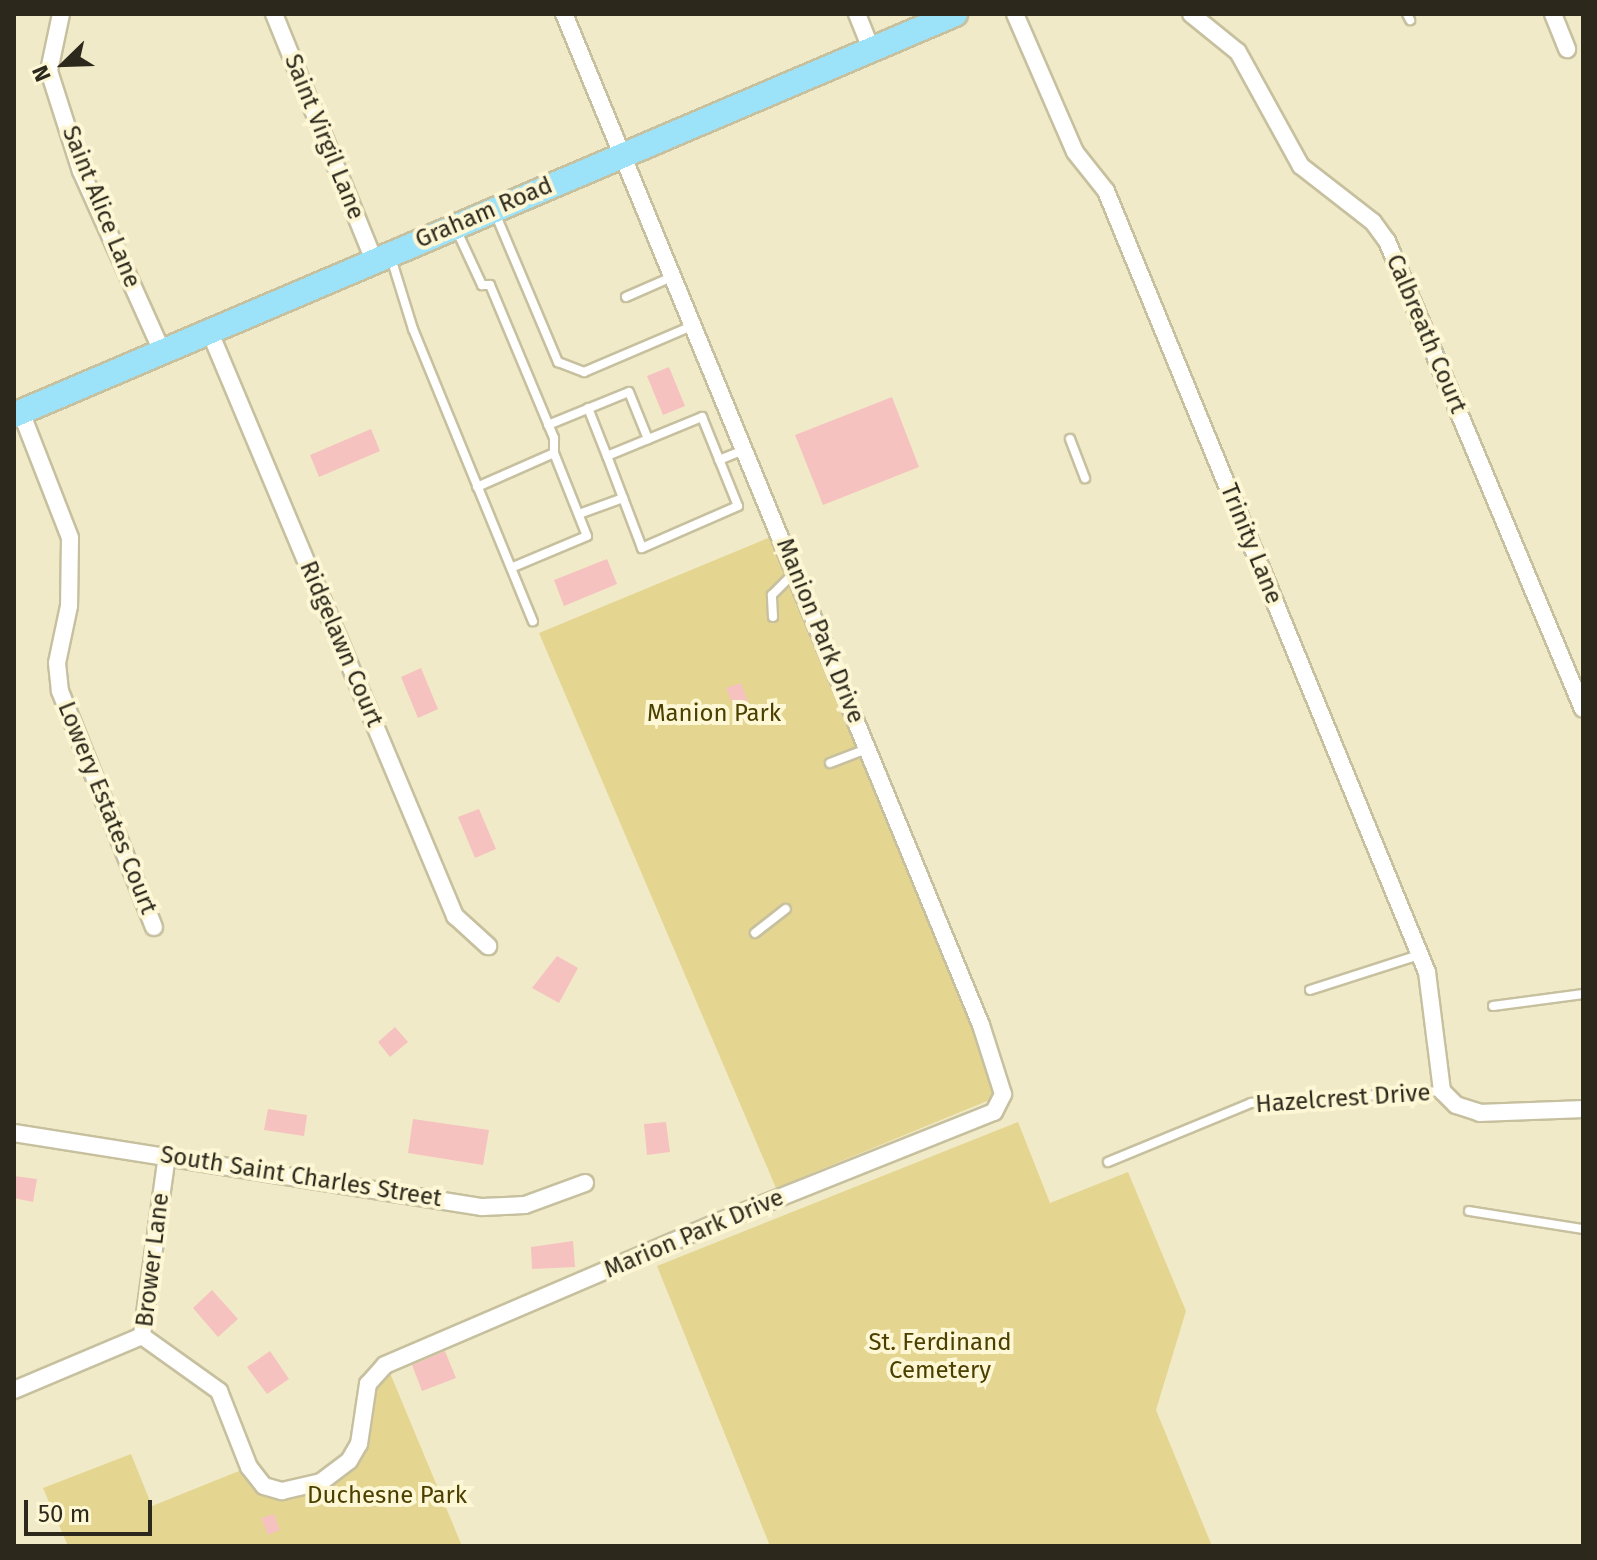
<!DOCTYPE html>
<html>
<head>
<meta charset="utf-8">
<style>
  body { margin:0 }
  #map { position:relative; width:1597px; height:1560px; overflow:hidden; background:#f1eac8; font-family:"Fira Sans",sans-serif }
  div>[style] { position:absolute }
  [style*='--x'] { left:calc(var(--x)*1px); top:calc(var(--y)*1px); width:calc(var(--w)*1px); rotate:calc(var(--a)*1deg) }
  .green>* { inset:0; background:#e4d690 }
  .building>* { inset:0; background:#f5c2bf }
  .roads { filter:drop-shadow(2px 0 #c7c09f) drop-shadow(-2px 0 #c7c09f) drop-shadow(0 2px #c7c09f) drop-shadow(0 -2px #c7c09f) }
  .lane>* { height:8px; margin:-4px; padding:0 4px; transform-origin:4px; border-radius:4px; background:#fff }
  .street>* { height:16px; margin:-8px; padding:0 8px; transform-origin:8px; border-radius:8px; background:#fff }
  .primary>* { height:24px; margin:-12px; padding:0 12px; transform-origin:12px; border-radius:12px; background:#9ce2f9 }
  span { translate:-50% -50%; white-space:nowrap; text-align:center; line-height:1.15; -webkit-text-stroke:8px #fef7d5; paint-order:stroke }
  .street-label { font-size:24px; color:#2c291c }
  .park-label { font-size:24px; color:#4c4000 }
  .frame { position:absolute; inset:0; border:16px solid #2c291c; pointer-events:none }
  .north { position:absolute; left:24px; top:24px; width:80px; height:80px; -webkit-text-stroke:6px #fef7d5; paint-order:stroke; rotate:247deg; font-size:22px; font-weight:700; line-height:32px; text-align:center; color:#2c291c }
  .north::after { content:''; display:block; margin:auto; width:28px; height:36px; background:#2c291c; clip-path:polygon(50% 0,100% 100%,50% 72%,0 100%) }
  .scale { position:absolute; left:24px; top:1500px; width:128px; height:36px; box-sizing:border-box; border:4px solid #2c291c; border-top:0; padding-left:10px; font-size:24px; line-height:28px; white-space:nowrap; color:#2c291c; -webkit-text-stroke:6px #fef7d5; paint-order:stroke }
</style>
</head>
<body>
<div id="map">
  <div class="green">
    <div style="clip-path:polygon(780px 533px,1009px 1092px,776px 1188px,539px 633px)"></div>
    <div style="clip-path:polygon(1018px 1122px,1050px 1203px,1128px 1172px,1186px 1311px,1156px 1410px,1212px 1546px,770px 1546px,657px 1266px)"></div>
    <div style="clip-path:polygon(390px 1373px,462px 1546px,68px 1546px,43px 1488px,131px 1454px,152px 1506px,249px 1467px,282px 1491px,349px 1461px,368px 1384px)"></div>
  </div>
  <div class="building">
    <div style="clip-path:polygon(669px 367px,685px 406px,663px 415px,647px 376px)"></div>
    <div style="clip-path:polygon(892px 397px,919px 467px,823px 505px,795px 435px)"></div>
    <div style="clip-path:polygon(371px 429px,380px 451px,319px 477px,310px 455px)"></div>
    <div style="clip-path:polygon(607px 559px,617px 584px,564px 606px,554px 580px)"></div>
    <div style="clip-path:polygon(421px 668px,438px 709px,418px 718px,401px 677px)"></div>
    <div style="clip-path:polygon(741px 683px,752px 713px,738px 718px,726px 688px)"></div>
    <div style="clip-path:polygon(479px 809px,496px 849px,475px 858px,458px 817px)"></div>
    <div style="clip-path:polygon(557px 956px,578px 968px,559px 1003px,532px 988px)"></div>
    <div style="clip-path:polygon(395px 1027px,408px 1042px,390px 1057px,378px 1042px)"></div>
    <div style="clip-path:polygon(268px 1109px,307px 1115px,304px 1136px,264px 1130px)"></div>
    <div style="clip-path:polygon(413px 1119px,489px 1130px,483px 1165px,408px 1153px)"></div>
    <div style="clip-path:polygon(666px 1122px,670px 1152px,647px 1155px,644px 1124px)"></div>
    <div style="clip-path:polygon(14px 1176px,37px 1179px,33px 1202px,14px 1198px)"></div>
    <div style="clip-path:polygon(573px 1241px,575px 1267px,532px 1269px,531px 1247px)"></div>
    <div style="clip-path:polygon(212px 1290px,238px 1319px,218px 1337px,193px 1308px)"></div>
    <div style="clip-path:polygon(270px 1351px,289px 1379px,267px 1394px,247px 1367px)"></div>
    <div style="clip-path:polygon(445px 1351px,456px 1378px,422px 1391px,412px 1365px)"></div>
    <div style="clip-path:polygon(274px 1514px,280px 1530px,268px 1535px,261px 1518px)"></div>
  </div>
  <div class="roads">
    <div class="lane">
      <div style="--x:1407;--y:14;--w:7;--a:63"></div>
      <div style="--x:495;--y:213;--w:162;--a:67.1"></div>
      <div style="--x:558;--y:362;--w:28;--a:21"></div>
      <div style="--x:584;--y:372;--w:117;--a:-23.1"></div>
      <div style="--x:456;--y:229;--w:62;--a:65.1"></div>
      <div style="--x:482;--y:285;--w:8;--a:0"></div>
      <div style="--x:490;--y:285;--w:166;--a:67.3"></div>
      <div style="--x:554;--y:438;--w:15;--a:90"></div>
      <div style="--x:391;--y:258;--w:74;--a:72.8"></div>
      <div style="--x:413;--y:329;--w:316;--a:67.7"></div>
      <div style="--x:626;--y:297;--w:52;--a:-23.6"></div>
      <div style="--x:588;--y:408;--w:52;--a:68.4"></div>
      <div style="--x:607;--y:456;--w:103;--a:-22.3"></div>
      <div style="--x:702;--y:417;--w:96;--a:68"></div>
      <div style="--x:738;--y:506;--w:105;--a:156.4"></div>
      <div style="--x:642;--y:548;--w:98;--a:-110.8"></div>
      <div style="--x:548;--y:425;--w:87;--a:-22.2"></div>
      <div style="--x:629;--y:392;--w:51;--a:68"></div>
      <div style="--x:1070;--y:439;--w:42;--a:69"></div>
      <div style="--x:719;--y:460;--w:27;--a:-22"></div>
      <div style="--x:477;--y:487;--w:84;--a:-23.8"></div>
      <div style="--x:554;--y:453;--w:89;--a:68.3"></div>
      <div style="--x:587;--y:536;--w:82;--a:157.2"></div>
      <div style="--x:579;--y:514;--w:47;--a:-20"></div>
      <div style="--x:773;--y:617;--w:22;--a:-93"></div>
      <div style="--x:772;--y:595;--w:33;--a:-45"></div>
      <div style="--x:830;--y:763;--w:40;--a:-21"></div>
      <div style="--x:755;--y:933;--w:39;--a:-38"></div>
      <div style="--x:1310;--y:990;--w:114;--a:-17.8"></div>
      <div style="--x:1493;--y:1006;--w:91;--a:-7.6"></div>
      <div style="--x:1108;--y:1162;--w:155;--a:-22.4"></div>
      <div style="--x:1251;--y:1103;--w:191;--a:-3.6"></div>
      <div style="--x:1469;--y:1211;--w:115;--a:9"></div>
    </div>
    <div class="street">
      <div style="--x:61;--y:14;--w:58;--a:101.9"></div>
      <div style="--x:49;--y:71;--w:105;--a:72.3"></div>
      <div style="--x:81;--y:171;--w:197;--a:65.8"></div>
      <div style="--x:274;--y:14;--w:266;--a:67.9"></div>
      <div style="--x:857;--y:14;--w:37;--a:68"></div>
      <div style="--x:1015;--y:14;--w:150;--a:66.5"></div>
      <div style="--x:1075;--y:152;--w:50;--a:51.5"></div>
      <div style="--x:1106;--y:191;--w:844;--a:67.66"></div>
      <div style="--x:1427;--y:972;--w:120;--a:82.8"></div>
      <div style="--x:1442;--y:1091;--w:20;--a:45"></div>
      <div style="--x:1456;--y:1105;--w:25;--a:18"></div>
      <div style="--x:1480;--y:1113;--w:103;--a:-2.2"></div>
      <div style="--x:1191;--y:14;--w:60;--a:39"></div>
      <div style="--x:1238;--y:52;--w:130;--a:61.1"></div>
      <div style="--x:1301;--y:166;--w:91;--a:37.9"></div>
      <div style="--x:1373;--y:222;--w:24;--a:54"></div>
      <div style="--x:1387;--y:241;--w:507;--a:67.28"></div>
      <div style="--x:1553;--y:14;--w:38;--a:68"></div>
      <div style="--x:209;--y:330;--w:636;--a:67.23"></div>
      <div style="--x:455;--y:916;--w:45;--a:42.3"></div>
      <div style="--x:21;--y:412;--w:135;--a:68.7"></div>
      <div style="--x:70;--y:538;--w:68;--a:90.8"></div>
      <div style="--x:69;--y:606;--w:58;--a:101.9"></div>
      <div style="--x:57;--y:663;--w:28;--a:84"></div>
      <div style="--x:60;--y:691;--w:254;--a:68.3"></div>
      <div style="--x:14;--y:1133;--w:474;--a:9"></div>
      <div style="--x:482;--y:1207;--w:43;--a:-2.7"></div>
      <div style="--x:525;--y:1205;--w:64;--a:-20.1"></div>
      <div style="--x:167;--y:1155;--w:183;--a:97.9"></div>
      <div style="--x:142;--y:1336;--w:95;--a:35.5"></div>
      <div style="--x:219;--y:1391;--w:82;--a:68.5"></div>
      <div style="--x:249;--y:1467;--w:24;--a:52"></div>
      <div style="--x:264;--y:1486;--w:19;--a:16"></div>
      <div style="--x:282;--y:1491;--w:40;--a:-13"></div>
      <div style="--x:321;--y:1482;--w:35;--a:-37"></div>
      <div style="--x:349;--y:1461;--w:20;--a:-60"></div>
      <div style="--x:359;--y:1444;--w:61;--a:-81.5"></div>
      <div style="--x:368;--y:1384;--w:25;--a:-48"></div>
      <div style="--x:385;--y:1365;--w:366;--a:-23.2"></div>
      <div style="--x:721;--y:1221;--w:294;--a:-21.8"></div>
      <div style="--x:994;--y:1112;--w:20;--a:-63"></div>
      <div style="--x:1003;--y:1094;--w:72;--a:-107.7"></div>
      <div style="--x:981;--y:1025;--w:1094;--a:-112.41"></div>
      <div style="--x:14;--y:1390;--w:139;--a:-22.9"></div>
    </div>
    <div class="primary">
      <div style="--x:14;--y:415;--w:1023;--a:-23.08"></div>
    </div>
  </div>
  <div class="street-label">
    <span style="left:324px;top:137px;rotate:68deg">Saint Virgil Lane</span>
    <span style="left:101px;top:207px;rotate:68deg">Saint Alice Lane</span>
    <span style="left:484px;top:213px;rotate:-23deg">Graham Road</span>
    <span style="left:1426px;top:334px;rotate:67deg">Calbreath Court</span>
    <span style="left:1251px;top:544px;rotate:68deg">Trinity Lane</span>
    <span style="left:820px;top:631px;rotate:68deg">Manion Park Drive</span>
    <span style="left:341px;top:644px;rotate:67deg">Ridgelawn Court</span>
    <span style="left:107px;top:808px;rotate:68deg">Lowery Estates Court</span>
    <span style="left:1343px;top:1099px;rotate:-4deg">Hazelcrest Drive</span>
    <span style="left:301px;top:1177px;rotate:9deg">South Saint Charles Street</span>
    <span style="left:694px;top:1234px;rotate:-23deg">Marion Park Drive</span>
    <span style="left:153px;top:1260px;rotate:-83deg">Brower Lane</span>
  </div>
  <div class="park-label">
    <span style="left:714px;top:714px">Manion Park</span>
    <span style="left:940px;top:1357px">St. Ferdinand<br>Cemetery</span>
    <span style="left:387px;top:1496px">Duchesne Park</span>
  </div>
  <div class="frame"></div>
  <div class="north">N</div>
  <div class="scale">50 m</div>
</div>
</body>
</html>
